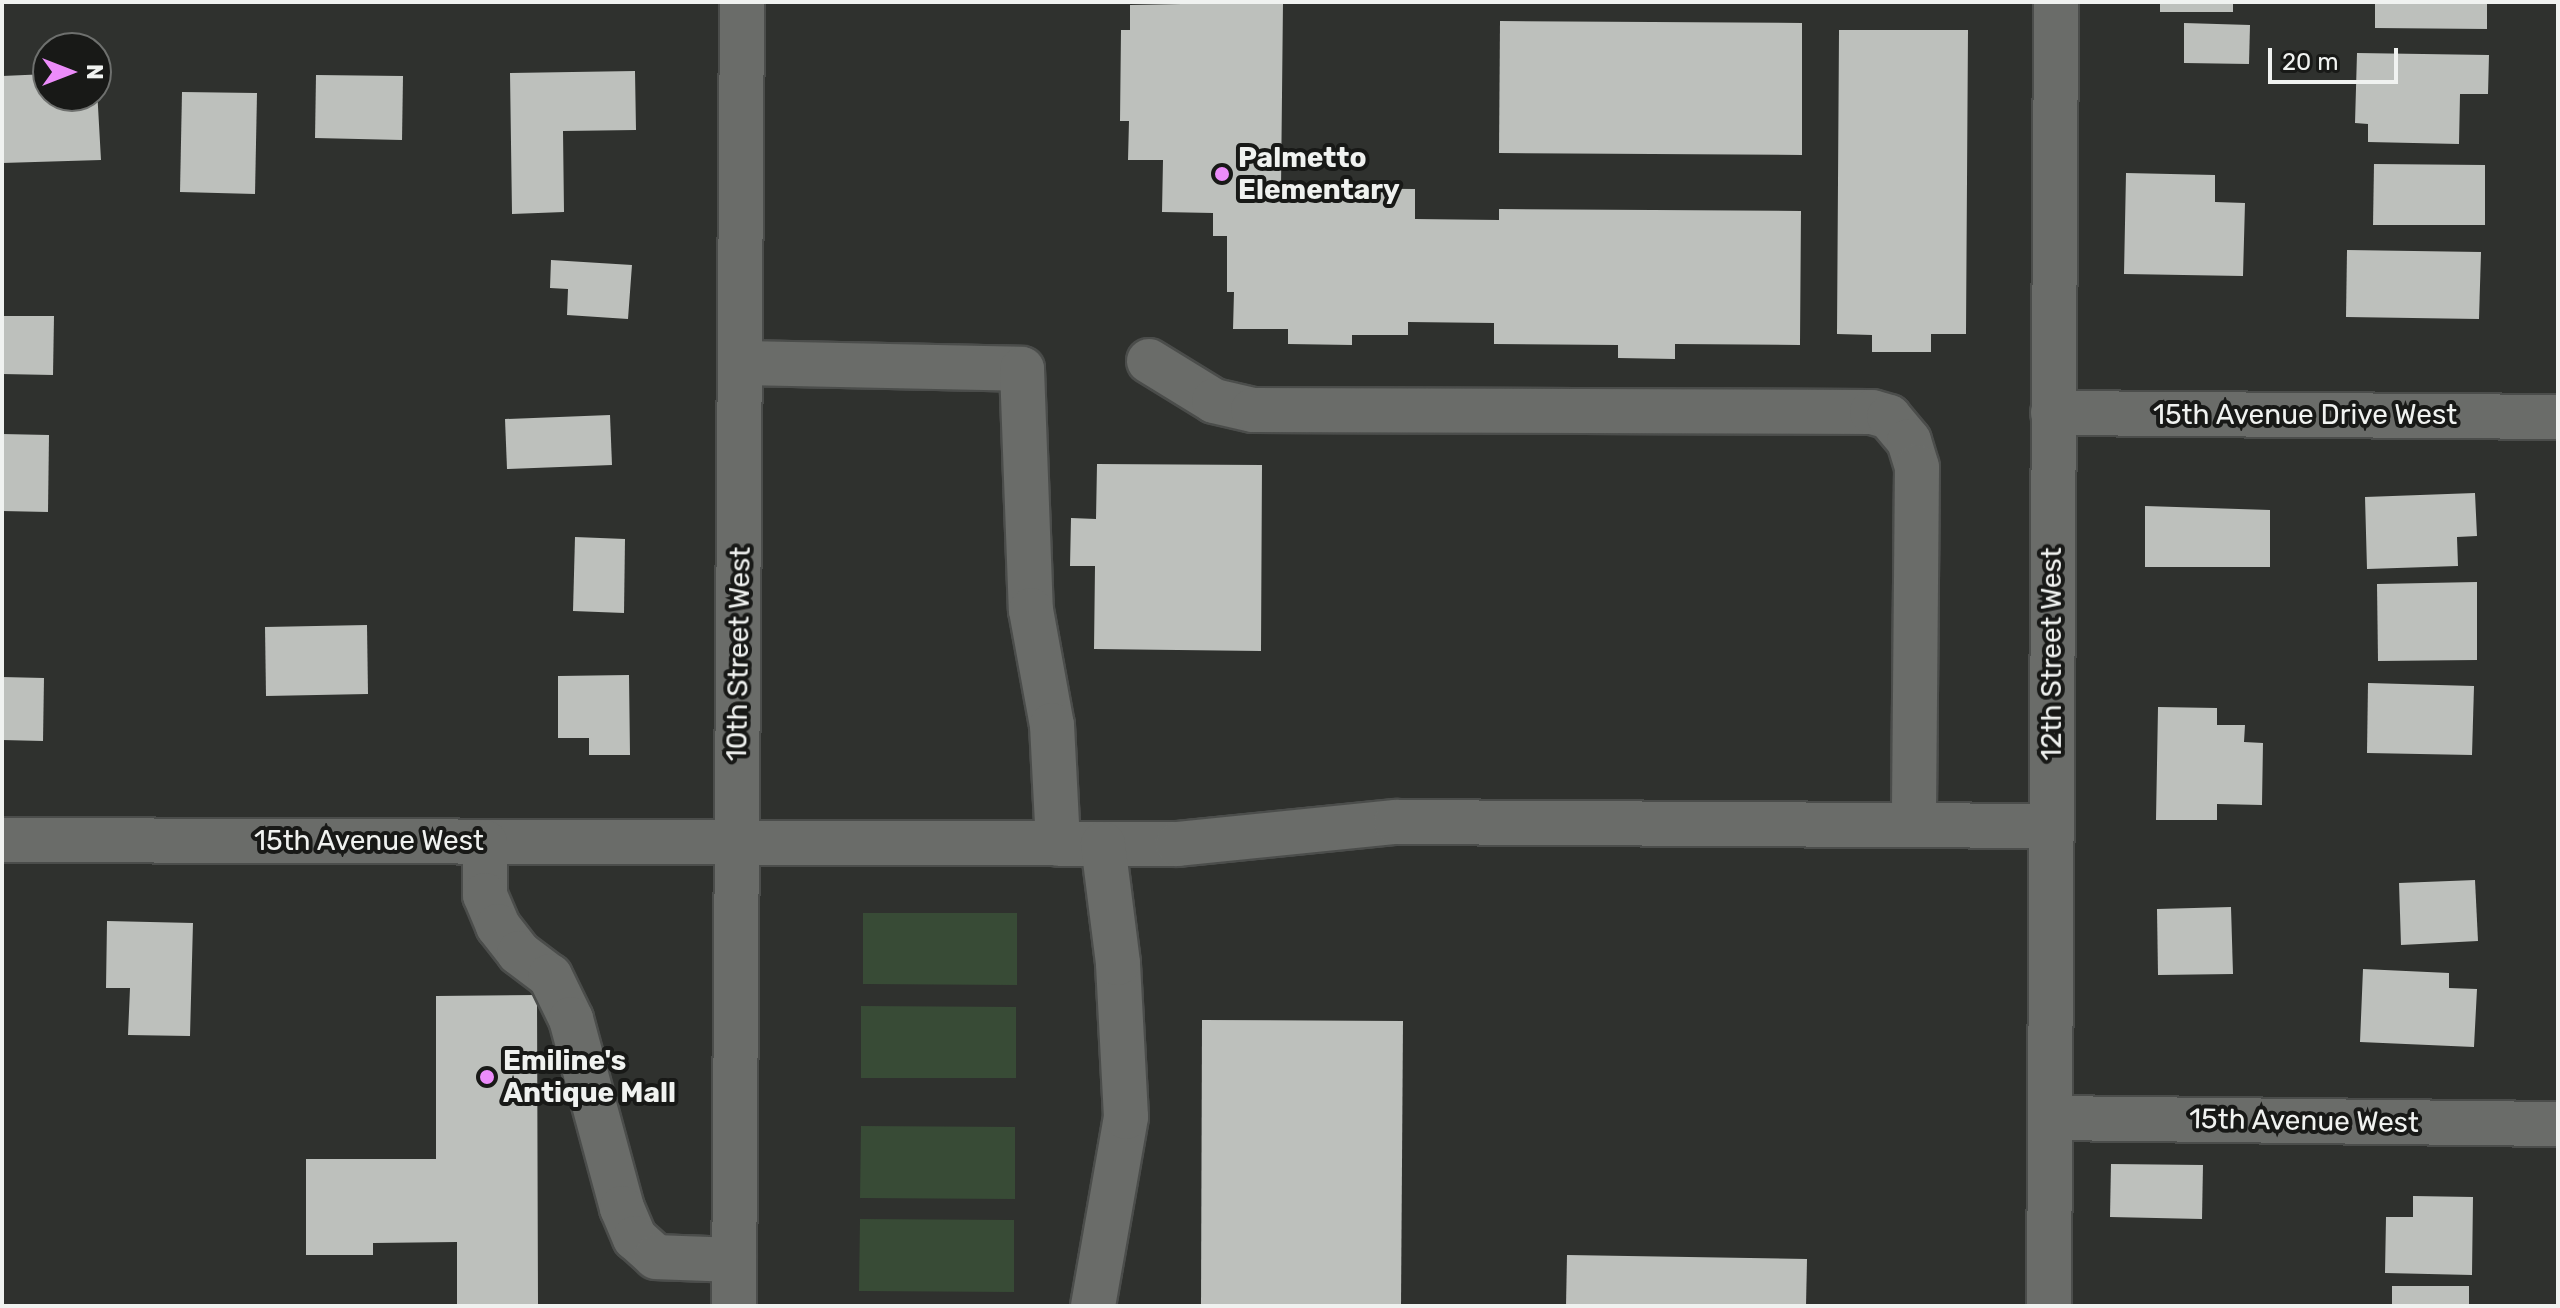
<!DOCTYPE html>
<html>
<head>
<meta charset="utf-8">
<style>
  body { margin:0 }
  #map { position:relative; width:2560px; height:1308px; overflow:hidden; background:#2f312e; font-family:Rubik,sans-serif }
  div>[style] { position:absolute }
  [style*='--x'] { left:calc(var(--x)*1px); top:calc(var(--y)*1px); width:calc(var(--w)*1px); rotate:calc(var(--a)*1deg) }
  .green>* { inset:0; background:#384b36 }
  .building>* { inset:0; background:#bdc0bc }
  .roads { filter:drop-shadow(2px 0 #4b4d4b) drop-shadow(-2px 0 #4b4d4b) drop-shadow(0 2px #4b4d4b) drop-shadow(0 -2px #4b4d4b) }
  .minor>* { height:44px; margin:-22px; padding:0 22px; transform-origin:22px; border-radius:22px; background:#6a6c69 }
  .dots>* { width:22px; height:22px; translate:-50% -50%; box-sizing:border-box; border:4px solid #181917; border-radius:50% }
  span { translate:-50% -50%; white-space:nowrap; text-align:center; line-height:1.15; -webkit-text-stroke:8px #181917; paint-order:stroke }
  .poi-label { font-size:28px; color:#f0f2f0; font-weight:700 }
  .left { translate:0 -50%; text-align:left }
  .street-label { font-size:28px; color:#f0f2f0 }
  .frame { position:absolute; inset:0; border:4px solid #f0f2f0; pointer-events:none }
  .north { position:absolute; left:32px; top:32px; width:80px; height:80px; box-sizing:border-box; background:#181917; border:2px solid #6e706e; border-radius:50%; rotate:90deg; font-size:22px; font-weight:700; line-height:32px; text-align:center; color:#f0f2f0 }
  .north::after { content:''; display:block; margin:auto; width:28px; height:36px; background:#ec8cfa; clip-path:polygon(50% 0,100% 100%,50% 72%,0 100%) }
  .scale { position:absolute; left:2268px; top:48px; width:130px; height:36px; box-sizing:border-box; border:4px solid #f0f2f0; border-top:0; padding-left:10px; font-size:24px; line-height:28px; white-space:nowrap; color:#f0f2f0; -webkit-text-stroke:6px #181917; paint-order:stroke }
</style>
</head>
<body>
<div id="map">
  <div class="green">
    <div style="clip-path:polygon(863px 913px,1017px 913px,1017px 985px,863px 984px)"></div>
    <div style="clip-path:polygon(861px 1006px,1016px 1007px,1016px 1078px,861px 1078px)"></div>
    <div style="clip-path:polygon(861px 1126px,1015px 1127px,1015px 1199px,860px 1198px)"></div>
    <div style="clip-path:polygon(860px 1219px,1014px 1220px,1014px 1292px,859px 1291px)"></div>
  </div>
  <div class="building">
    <div style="clip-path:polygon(1283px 2px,1281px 188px,1415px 189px,1415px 219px,1499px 220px,1499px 209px,1801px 211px,1800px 345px,1675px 344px,1675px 359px,1618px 358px,1618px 345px,1494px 344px,1494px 323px,1408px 322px,1408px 335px,1352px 335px,1352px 345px,1288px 344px,1288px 329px,1233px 329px,1234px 292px,1227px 292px,1227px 236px,1213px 236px,1213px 213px,1162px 212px,1163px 160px,1128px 160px,1129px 121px,1120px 121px,1121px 30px,1130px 30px,1130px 5px)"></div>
    <div style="clip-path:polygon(2160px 2px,2233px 2px,2233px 12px,2160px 12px)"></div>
    <div style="clip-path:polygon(2375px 2px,2487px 2px,2487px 29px,2375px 28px)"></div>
    <div style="clip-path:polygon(1500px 21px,1802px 23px,1802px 155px,1499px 153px)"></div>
    <div style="clip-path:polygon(2184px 23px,2250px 25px,2249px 64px,2184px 63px)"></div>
    <div style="clip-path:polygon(1839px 30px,1968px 30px,1966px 334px,1931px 334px,1931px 352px,1872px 352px,1872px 335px,1837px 334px)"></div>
    <div style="clip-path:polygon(2357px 53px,2489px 55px,2488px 94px,2460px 94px,2459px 144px,2368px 142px,2368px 124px,2355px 123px)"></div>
    <div style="clip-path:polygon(96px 71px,101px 160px,2px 163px,2px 76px,48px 74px,48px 96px,96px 96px)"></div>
    <div style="clip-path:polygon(635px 71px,636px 130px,563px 131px,564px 212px,512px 214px,510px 73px)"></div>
    <div style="clip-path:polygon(316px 75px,403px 76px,402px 140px,315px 138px)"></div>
    <div style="clip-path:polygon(182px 92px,257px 93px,255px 194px,180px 192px)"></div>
    <div style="clip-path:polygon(2374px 164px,2485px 165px,2485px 225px,2373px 225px)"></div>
    <div style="clip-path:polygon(2126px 173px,2215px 175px,2215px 202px,2245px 203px,2243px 276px,2124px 274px)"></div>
    <div style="clip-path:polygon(2347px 250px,2481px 252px,2479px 319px,2346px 317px)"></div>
    <div style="clip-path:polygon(551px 260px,632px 265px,628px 319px,567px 315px,568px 289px,550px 288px)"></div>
    <div style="clip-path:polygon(2px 316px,54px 316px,53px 375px,2px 374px)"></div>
    <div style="clip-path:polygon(610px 415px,612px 465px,507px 469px,505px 419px)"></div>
    <div style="clip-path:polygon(2px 434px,49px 435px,48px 512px,2px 511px)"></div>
    <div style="clip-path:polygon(1097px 464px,1262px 465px,1261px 651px,1094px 649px,1095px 566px,1070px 566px,1071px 518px,1096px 519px)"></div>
    <div style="clip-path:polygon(2475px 493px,2477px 536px,2457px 537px,2458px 566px,2367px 569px,2365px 497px)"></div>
    <div style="clip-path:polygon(2145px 506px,2270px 510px,2270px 567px,2145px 567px)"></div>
    <div style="clip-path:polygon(575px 537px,625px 539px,624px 613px,573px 611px)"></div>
    <div style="clip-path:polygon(2477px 582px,2477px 660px,2378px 661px,2377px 584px)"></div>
    <div style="clip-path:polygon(367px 625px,368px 694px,266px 696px,265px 627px)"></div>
    <div style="clip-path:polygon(629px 675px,630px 755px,589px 755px,589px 738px,558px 738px,558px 676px)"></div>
    <div style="clip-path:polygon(2px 677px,44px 678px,43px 741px,2px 740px)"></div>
    <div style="clip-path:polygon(2368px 683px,2474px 686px,2472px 755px,2367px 753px)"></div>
    <div style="clip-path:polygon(2158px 707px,2217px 708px,2217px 725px,2245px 725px,2244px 742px,2263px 743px,2262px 805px,2217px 804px,2217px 820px,2156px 820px)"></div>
    <div style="clip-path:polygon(2475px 880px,2478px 941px,2401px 945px,2399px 883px)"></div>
    <div style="clip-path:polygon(2231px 907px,2233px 974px,2158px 975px,2157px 909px)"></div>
    <div style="clip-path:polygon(107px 921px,193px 923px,190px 1036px,128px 1035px,130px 988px,106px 988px)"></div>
    <div style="clip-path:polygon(2363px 969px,2449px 973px,2449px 988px,2477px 989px,2474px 1047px,2360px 1042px)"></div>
    <div style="clip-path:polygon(537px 995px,538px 1306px,457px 1306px,457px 1242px,373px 1243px,373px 1255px,306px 1255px,306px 1159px,436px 1159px,436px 996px)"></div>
    <div style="clip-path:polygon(1202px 1020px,1403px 1021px,1401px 1306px,1201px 1306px)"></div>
    <div style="clip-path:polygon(2111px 1164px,2203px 1165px,2202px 1219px,2110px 1217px)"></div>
    <div style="clip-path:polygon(2413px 1196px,2473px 1197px,2472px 1275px,2385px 1273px,2386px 1217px,2413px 1217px)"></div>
    <div style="clip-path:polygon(1567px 1255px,1807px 1259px,1806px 1306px,1566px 1306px)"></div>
    <div style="clip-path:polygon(2392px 1286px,2469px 1286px,2469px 1306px,2392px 1306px)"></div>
  </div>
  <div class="roads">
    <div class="minor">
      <div style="--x:1149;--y:361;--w:76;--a:31.6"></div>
      <div style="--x:1214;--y:401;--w:40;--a:13"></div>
      <div style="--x:1253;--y:410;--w:619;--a:0.19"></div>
      <div style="--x:1872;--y:412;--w:18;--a:16"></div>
      <div style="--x:1889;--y:417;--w:31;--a:50"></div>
      <div style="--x:1909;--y:441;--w:27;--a:73"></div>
      <div style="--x:1917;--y:467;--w:357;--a:90.5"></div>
      <div style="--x:742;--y:363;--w:280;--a:1.2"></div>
      <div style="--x:1022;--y:369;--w:241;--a:87.9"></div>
      <div style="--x:1031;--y:610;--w:117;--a:79.7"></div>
      <div style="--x:1052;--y:725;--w:119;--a:87.1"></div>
      <div style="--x:2053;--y:413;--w:505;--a:0.45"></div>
      <div style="--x:2;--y:840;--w:1176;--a:0.19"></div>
      <div style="--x:1178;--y:844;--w:219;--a:-5.8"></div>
      <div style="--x:1396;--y:822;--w:655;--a:0.35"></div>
      <div style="--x:485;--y:842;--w:53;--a:90"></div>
      <div style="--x:485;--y:895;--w:34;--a:67"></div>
      <div style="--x:498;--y:926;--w:34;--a:52"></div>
      <div style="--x:519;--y:953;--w:39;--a:37"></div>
      <div style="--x:550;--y:976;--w:48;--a:64"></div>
      <div style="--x:571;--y:1019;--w:196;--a:74.9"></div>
      <div style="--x:622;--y:1208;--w:33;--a:67"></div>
      <div style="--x:635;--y:1238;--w:28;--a:42"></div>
      <div style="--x:656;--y:1257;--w:78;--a:2.2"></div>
      <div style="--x:2050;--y:1118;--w:508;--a:0.68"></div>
      <div style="--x:734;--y:1306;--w:1304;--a:-89.65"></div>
      <div style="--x:1093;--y:1306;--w:192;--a:-80.1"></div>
      <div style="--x:1126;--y:1117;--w:154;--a:-93"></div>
      <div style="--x:1118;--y:963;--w:120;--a:-97.2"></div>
      <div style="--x:2049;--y:1306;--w:1304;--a:-89.69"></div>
    </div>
  </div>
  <div class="dots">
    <div style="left:1222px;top:174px;background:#ec8cfa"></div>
    <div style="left:487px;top:1077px;background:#ec8cfa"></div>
  </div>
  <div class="poi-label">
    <span class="left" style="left:1238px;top:174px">Palmetto<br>Elementary</span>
    <span class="left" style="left:503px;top:1077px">Emiline's<br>Antique Mall</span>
  </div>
  <div class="street-label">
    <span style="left:2305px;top:415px">15th Avenue Drive West</span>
    <span style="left:739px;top:654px;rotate:-89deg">10th Street West</span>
    <span style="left:2052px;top:654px;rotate:-90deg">12th Street West</span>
    <span style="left:369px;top:841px">15th Avenue West</span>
    <span style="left:2304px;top:1121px;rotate:1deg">15th Avenue West</span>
  </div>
  <div class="frame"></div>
  <div class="north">N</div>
  <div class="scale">20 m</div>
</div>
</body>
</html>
